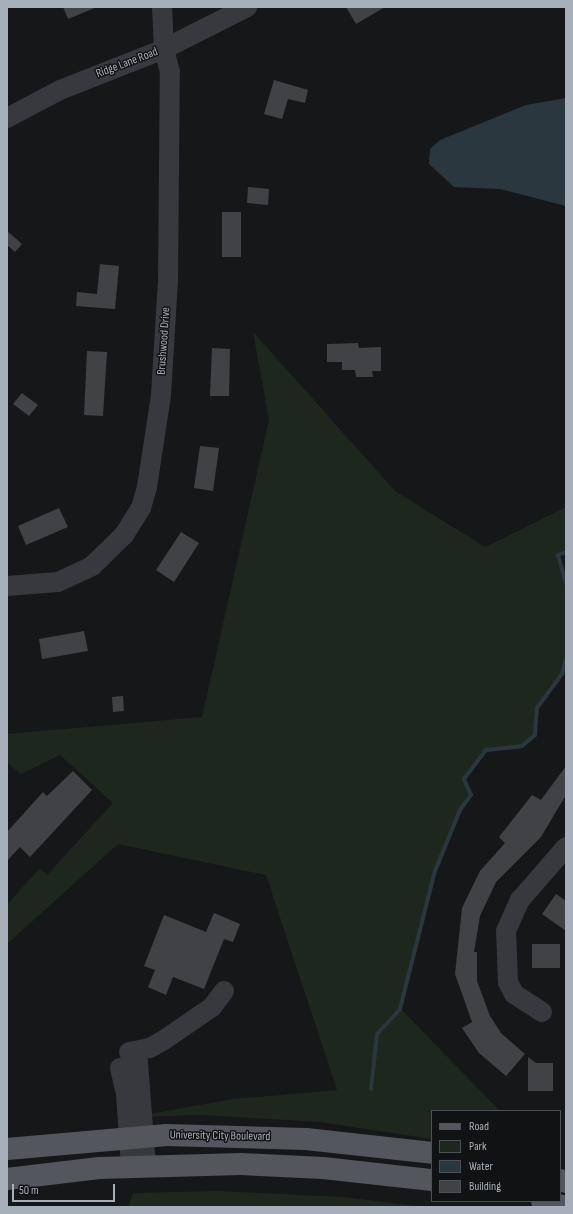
<!DOCTYPE html>
<html>
<head>
<meta charset="utf-8">
<style>
  body { margin:0 }
  #map { position:relative; width:573px; height:1214px; overflow:hidden; background:#161719; font-family:"Sofia Sans Condensed",sans-serif }
  div>[style] { position:absolute }
  [style*='--x'] { left:calc(var(--x)*1px); top:calc(var(--y)*1px); width:calc(var(--w)*1px); rotate:calc(var(--a)*1deg) }
  .green>* { inset:0; background:#1e271e }
  .water>* { inset:0; background:#2b373e }
  .stream>* { height:4px; margin:-2px; padding:0 2px; transform-origin:2px; border-radius:2px; background:#2b373e }
  .building>* { inset:0; background:#404246 }
  .minor>* { height:20px; margin:-10px; padding:0 10px; transform-origin:10px; border-radius:10px; background:#37393e }
  .major>* { height:22px; margin:-11px; padding:0 11px; transform-origin:11px; border-radius:11px; background:#53565d }
  span { translate:-50% -50%; white-space:nowrap; text-align:center; line-height:1.15; -webkit-text-stroke:3px #111214; paint-order:stroke }
  .street-label { font-size:12px; color:#a7afba }
  .frame { position:absolute; inset:0; border:8px solid #a7afba; pointer-events:none }
  .legend { position:absolute; left:431px; top:1110px; width:130px; height:92px; box-sizing:border-box; background:#111214; border:1px solid #4d5156; margin:0; padding:5px 7px; list-style:none; font-size:12px; color:#a7afba }
  .legend li { display:flex; align-items:center; gap:8px; height:20px }
  .legend b { width:20px; border:1px solid #4d5156 }
  .scale { position:absolute; left:12px; top:1184px; width:103px; height:18px; box-sizing:border-box; border:2px solid #a7afba; border-top:0; padding-left:5px; font-size:12px; line-height:14px; white-space:nowrap; color:#a7afba; -webkit-text-stroke:3px #111214; paint-order:stroke }
</style>
</head>
<body>
<div id="map">
  <div class="green">
    <div style="clip-path:polygon(253px 332px,395px 491px,485px 547px,566px 507px,566px 552px,558px 555px,566px 583px,566px 658px,562px 674px,537px 708px,535px 735px,522px 746px,486px 750px,464px 779px,471px 795px,460px 810px,435px 871px,400px 1008px,500px 1111px,432px 1111px,432px 1139px,320px 1122px,201px 1115px,133px 1117px,233px 1099px,337px 1090px,266px 875px,118px 844px,7px 944px,7px 905px,40px 868px,47px 875px,113px 803px,60px 755px,21px 774px,7px 762px,7px 734px,202px 717px,269px 420px)"></div>
    <div style="clip-path:polygon(218px 1191px,344px 1197px,424px 1207px,128px 1207px,133px 1193px)"></div>
  </div>
  <div class="water">
    <div style="clip-path:polygon(566px 98px,566px 206px,500px 189px,454px 187px,429px 164px,430px 149px,440px 140px,526px 105px)"></div>
  </div>
  <div class="stream">
    <div style="--x:566;--y:552;--w:9;--a:159"></div>
    <div style="--x:558;--y:555;--w:29;--a:74"></div>
    <div style="--x:371;--y:1089;--w:55;--a:-83.8"></div>
    <div style="--x:377;--y:1034;--w:34;--a:-47"></div>
    <div style="--x:400;--y:1009;--w:142;--a:-75.8"></div>
    <div style="--x:435;--y:871;--w:66;--a:-67.7"></div>
    <div style="--x:460;--y:810;--w:19;--a:-54"></div>
    <div style="--x:471;--y:795;--w:17;--a:-114"></div>
    <div style="--x:464;--y:779;--w:36;--a:-53"></div>
    <div style="--x:486;--y:750;--w:36;--a:-6"></div>
    <div style="--x:522;--y:746;--w:17;--a:-40"></div>
    <div style="--x:535;--y:735;--w:27;--a:-86"></div>
    <div style="--x:537;--y:708;--w:42;--a:-53.7"></div>
    <div style="--x:562;--y:674;--w:16;--a:-76"></div>
  </div>
  <div class="building">
    <div style="clip-path:polygon(63px 7px,97px 7px,68px 19px)"></div>
    <div style="clip-path:polygon(346px 7px,385px 7px,356px 24px)"></div>
    <div style="clip-path:polygon(274px 80px,308px 90px,305px 103px,288px 99px,282px 119px,264px 114px)"></div>
    <div style="clip-path:polygon(248px 187px,269px 189px,268px 205px,247px 203px)"></div>
    <div style="clip-path:polygon(222px 212px,241px 212px,241px 257px,222px 257px)"></div>
    <div style="clip-path:polygon(7px 231px,22px 244px,15px 252px,7px 245px)"></div>
    <div style="clip-path:polygon(100px 264px,119px 266px,115px 309px,76px 306px,77px 292px,97px 294px)"></div>
    <div style="clip-path:polygon(358px 343px,359px 348px,381px 347px,381px 371px,372px 371px,373px 377px,356px 377px,355px 370px,342px 370px,342px 362px,327px 362px,327px 344px)"></div>
    <div style="clip-path:polygon(212px 348px,230px 349px,229px 396px,210px 396px)"></div>
    <div style="clip-path:polygon(87px 351px,107px 352px,103px 416px,84px 415px)"></div>
    <div style="clip-path:polygon(22px 393px,38px 405px,29px 416px,13px 404px)"></div>
    <div style="clip-path:polygon(200px 446px,219px 448px,213px 491px,194px 488px)"></div>
    <div style="clip-path:polygon(59px 508px,68px 527px,26px 545px,18px 526px)"></div>
    <div style="clip-path:polygon(181px 532px,199px 543px,174px 582px,156px 570px)"></div>
    <div style="clip-path:polygon(84px 631px,88px 651px,42px 659px,39px 639px)"></div>
    <div style="clip-path:polygon(123px 696px,124px 711px,113px 712px,112px 697px)"></div>
    <div style="clip-path:polygon(566px 766px,566px 795px,557px 810px,541px 837px,496px 882px,480px 916px,474px 952px,477px 952px,477px 981px,490px 1016px,501px 1033px,525px 1054px,506px 1076px,479px 1053px,462px 1028px,472px 1022px,455px 974px,462px 908px,480px 871px,505px 843px,499px 837px,532px 795px,541px 800px)"></div>
    <div style="clip-path:polygon(73px 771px,92px 790px,30px 857px,20px 847px,7px 861px,7px 832px,43px 792px,47px 796px)"></div>
    <div style="clip-path:polygon(556px 894px,566px 901px,566px 931px,542px 914px)"></div>
    <div style="clip-path:polygon(214px 913px,240px 924px,233px 942px,224px 939px,204px 989px,173px 977px,166px 995px,148px 987px,155px 970px,144px 966px,164px 915px,206px 932px)"></div>
    <div style="clip-path:polygon(532px 944px,560px 944px,560px 968px,532px 968px)"></div>
    <div style="clip-path:polygon(528px 1057px,536px 1063px,553px 1063px,553px 1091px,528px 1091px)"></div>
  </div>
  <div class="minor">
    <div style="--x:7;--y:118;--w:60;--a:-27.8"></div>
    <div style="--x:60;--y:90;--w:112;--a:-21.5"></div>
    <div style="--x:164;--y:49;--w:93;--a:-26.8"></div>
    <div style="--x:7;--y:586;--w:51;--a:-4.5"></div>
    <div style="--x:58;--y:582;--w:38;--a:-25"></div>
    <div style="--x:92;--y:566;--w:45;--a:-44.1"></div>
    <div style="--x:124;--y:535;--w:32;--a:-58"></div>
    <div style="--x:141;--y:508;--w:22;--a:-74"></div>
    <div style="--x:147;--y:487;--w:93;--a:-81.3"></div>
    <div style="--x:161;--y:395;--w:114;--a:-86.5"></div>
    <div style="--x:168;--y:281;--w:209;--a:-89.5"></div>
    <div style="--x:170;--y:72;--w:24;--a:-105"></div>
    <div style="--x:164;--y:49;--w:42;--a:-92.7"></div>
    <div style="--x:542;--y:1012;--w:33;--a:-147"></div>
    <div style="--x:514;--y:994;--w:13;--a:-117"></div>
    <div style="--x:508;--y:982;--w:51;--a:-92.2"></div>
    <div style="--x:506;--y:931;--w:34;--a:-66"></div>
    <div style="--x:520;--y:900;--w:70;--a:-49"></div>
    <div style="--x:137;--y:1051;--w:114;--a:85.5"></div>
    <div style="--x:129;--y:1052;--w:21;--a:-11"></div>
    <div style="--x:150;--y:1048;--w:16;--a:-30"></div>
    <div style="--x:164;--y:1040;--w:58;--a:-34.5"></div>
    <div style="--x:212;--y:1007;--w:20;--a:-53"></div>
    <div style="--x:120;--y:1068;--w:26;--a:77"></div>
    <div style="--x:126;--y:1093;--w:73;--a:86.1"></div>
  </div>
  <div class="major">
    <div style="--x:7;--y:1149;--w:160;--a:-5"></div>
    <div style="--x:166;--y:1135;--w:140;--a:1.6"></div>
    <div style="--x:306;--y:1139;--w:127;--a:6.3"></div>
    <div style="--x:7;--y:1179;--w:93;--a:-6.8"></div>
    <div style="--x:99;--y:1168;--w:142;--a:-1.6"></div>
    <div style="--x:241;--y:1164;--w:82;--a:2.8"></div>
    <div style="--x:323;--y:1168;--w:110;--a:6.3"></div>
    <div style="--x:560;--y:1180;--w:6;--a:18"></div>
    <div style="--x:542;--y:1201;--w:25;--a:14"></div>
  </div>
  <div class="street-label">
    <span style="left:127px;top:63px;rotate:-21deg">Ridge Lane Road</span>
    <span style="left:164px;top:341px;rotate:-86deg">Brushwood Drive</span>
    <span style="left:220px;top:1136px;rotate:1deg">University City Boulevard</span>
  </div>
  <div class="frame"></div>
  <ul class="legend">
  <li><b style="height:5px;background:#53565d"></b>Road</li>
  <li><b style="height:11px;background:#1e271e"></b>Park</li>
  <li><b style="height:11px;background:#2b373e"></b>Water</li>
  <li><b style="height:11px;background:#404246"></b>Building</li>
  </ul>
  <div class="scale">50 m</div>
</div>
</body>
</html>
